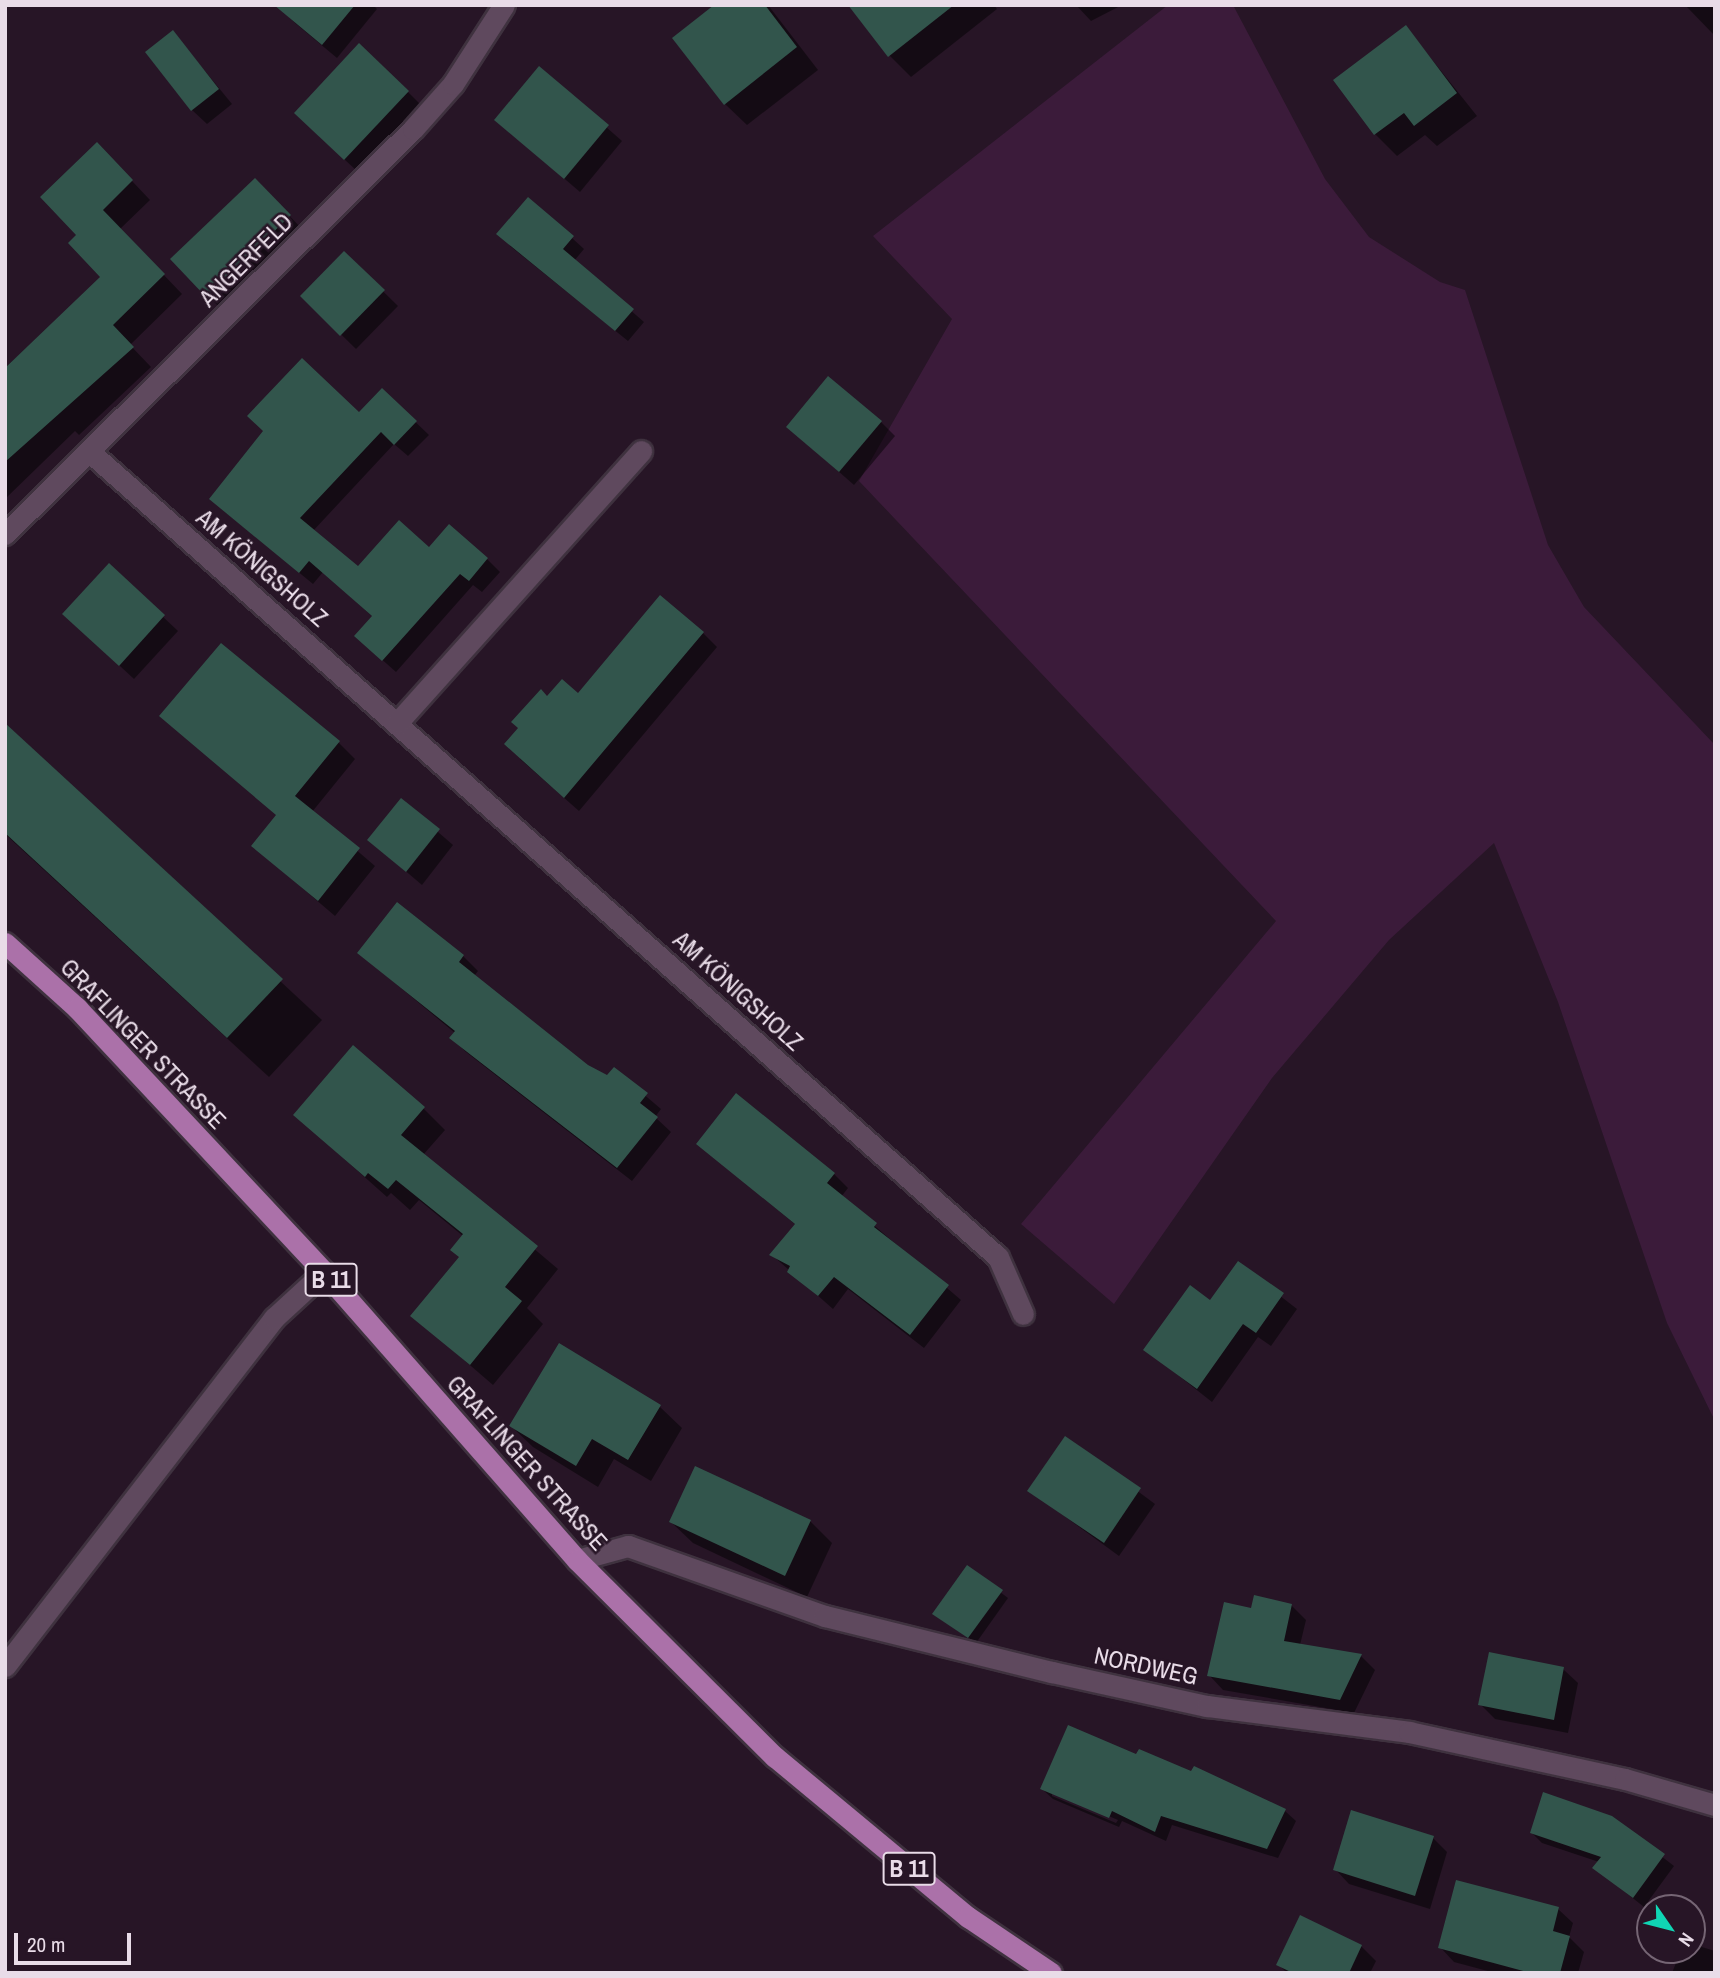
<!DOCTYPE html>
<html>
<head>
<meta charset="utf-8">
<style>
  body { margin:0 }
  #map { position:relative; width:1720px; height:1978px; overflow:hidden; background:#271526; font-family:"Archivo Narrow",sans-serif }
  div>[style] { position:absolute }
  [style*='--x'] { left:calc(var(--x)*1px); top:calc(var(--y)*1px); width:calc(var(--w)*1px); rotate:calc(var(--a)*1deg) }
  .green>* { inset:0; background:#3b1b3a }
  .shadow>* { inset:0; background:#0007 }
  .building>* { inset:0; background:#32554c }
  .roads { filter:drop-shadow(2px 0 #3f323f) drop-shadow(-2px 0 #3f323f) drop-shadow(0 2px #3f323f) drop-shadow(0 -2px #3f323f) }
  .street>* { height:21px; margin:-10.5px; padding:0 10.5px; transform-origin:10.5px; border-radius:10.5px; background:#5f495e }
  .primary>* { height:21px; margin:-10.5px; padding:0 10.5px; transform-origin:10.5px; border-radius:10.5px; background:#ab71a9 }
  span { translate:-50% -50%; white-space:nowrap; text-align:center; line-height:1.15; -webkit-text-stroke:5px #271526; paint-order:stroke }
  .shield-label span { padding:2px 5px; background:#271526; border:2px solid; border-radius:5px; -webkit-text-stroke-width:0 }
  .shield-label { font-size:23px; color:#e9dce8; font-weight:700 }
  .street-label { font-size:24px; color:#e9dce8 }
  .frame { position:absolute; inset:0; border:7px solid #e9dce8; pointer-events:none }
  .north { position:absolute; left:1636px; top:1894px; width:70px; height:70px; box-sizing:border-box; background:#271526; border:2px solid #756574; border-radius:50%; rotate:125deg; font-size:19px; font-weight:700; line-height:28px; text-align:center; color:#e9dce8 }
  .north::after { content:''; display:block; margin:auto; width:24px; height:32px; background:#10d5b4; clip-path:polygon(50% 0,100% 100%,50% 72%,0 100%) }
  .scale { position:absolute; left:14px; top:1933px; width:117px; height:32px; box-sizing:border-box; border:4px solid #e9dce8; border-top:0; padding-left:9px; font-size:21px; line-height:24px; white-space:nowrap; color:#e9dce8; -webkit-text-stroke:5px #271526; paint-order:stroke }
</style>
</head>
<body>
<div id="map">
  <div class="green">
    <div style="clip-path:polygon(1168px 5px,1233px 5px,1325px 179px,1369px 237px,1440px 282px,1465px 290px,1548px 545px,1584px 607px,1715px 745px,1715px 1421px,1667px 1323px,1558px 1002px,1494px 843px,1389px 940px,1272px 1078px,1114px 1304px,1021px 1224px,1276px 921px,859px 481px,952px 319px,873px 236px)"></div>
  </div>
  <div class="shadow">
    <div style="clip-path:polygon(284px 5px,373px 5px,377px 9px,337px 58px,295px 23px,281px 9px)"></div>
    <div style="clip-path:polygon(717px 5px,768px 5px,818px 70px,747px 125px,725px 104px)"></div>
    <div style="clip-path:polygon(855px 5px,994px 5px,997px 9px,911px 77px,890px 56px)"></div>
    <div style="clip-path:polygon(1076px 5px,1122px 5px,1091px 21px)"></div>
    <div style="clip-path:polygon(1685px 5px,1715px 5px,1715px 36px)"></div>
    <div style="clip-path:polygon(1406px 27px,1477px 116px,1437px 146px,1425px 135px,1397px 156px,1375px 134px)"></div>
    <div style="clip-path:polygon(173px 32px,232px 104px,207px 124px,192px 110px)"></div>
    <div style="clip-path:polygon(539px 68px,622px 141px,580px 192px,496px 120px)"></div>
    <div style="clip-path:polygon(408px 92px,422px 106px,359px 173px,311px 128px)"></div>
    <div style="clip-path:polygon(115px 163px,150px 200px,120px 229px,182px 294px,130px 345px,151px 367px,79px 435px,75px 431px,5px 499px,5px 368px,103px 277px,78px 235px)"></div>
    <div style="clip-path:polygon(255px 180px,304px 231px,222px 310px,172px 259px)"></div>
    <div style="clip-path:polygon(572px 238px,584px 249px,574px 261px,644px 322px,628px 341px,510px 246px)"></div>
    <div style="clip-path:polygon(344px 253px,398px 306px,356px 349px,302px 296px)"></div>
    <div style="clip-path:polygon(382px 390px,429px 435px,408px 456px,394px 444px,313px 531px,358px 568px,429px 550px,487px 559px,500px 572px,482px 592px,473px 585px,396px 672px,369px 648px,373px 617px,323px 572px,313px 584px,224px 511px,359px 414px)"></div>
    <div style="clip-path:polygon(881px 422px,895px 436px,854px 485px,788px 427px)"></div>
    <div style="clip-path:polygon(109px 566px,178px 631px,134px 679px,79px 628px)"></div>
    <div style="clip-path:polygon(703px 633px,717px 647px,579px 811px,520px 759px,520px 729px,548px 698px,578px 695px)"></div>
    <div style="clip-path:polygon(161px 716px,339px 743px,355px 759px,312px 812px,375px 866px,335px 916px,253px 846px,278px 816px)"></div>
    <div style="clip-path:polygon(5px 725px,322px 1020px,269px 1077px,5px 834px)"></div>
    <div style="clip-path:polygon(401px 800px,453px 845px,422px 885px,369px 840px)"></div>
    <div style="clip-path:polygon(398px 904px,463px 956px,478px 971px,474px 976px,587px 1066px,608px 1078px,614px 1069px,661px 1109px,655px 1117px,671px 1132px,632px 1181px,466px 1052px,451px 1038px,455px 1033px,359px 953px)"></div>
    <div style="clip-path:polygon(737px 1095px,834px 1174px,848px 1188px,841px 1197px,961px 1300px,924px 1348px,848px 1289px,833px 1309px,772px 1255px,796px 1225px,698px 1144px)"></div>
    <div style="clip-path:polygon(423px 1108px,445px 1130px,423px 1155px,558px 1269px,527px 1308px,543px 1324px,493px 1385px,413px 1316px,460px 1258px,463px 1236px,419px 1200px,410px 1210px,391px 1193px,387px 1197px,295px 1115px)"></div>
    <div style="clip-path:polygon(1238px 1263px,1297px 1309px,1271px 1346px,1258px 1337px,1212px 1402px,1146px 1350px,1210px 1302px)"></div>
    <div style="clip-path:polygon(559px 1346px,660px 1407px,682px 1428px,651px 1481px,614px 1459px,598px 1487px,533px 1447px,511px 1426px)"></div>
    <div style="clip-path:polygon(1066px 1438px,1155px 1504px,1119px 1556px,1030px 1491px)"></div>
    <div style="clip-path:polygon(810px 1521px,832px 1543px,807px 1597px,693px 1543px,671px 1522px)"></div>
    <div style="clip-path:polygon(967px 1567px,1008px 1598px,976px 1643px,934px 1613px)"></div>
    <div style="clip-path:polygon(1291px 1605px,1306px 1620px,1300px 1645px,1361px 1656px,1375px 1670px,1354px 1713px,1223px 1690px,1209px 1675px,1253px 1610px)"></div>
    <div style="clip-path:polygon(1563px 1669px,1578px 1683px,1568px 1733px,1495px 1719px,1480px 1704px)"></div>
    <div style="clip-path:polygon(evenodd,1137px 1756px,1192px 1774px,1195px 1768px,1285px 1811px,1296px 1821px,1278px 1858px,1172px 1825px,1166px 1841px,1122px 1821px,1119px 1827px,1053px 1799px,1042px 1789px,1137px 1756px,1052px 1792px,1118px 1820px,1116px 1823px,1052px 1796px,1052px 1792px)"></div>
    <div style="clip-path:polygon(1612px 1818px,1674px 1866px,1644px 1907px,1595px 1868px,1599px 1862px,1542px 1843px,1532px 1833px)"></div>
    <div style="clip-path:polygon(1433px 1838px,1447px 1852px,1430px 1909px,1349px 1884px,1335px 1869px)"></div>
    <div style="clip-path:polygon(1558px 1909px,1573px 1923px,1569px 1937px,1584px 1952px,1578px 1973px,1495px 1973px,1454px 1962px,1440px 1947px)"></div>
    <div style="clip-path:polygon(1301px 1917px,1361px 1946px,1376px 1961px,1370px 1973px,1287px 1973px,1278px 1964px)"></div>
    <div style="clip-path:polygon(1692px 1944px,1715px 1951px,1715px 1973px,1672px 1973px,1681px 1950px,1692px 1950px)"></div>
  </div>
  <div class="building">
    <div style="clip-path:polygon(274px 5px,355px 5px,322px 45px)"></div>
    <div style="clip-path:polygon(714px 5px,765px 5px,797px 47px,724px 105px,672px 38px)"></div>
    <div style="clip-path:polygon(848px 5px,954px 5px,888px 57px)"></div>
    <div style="clip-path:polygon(1406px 25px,1457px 93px,1414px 126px,1404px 113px,1374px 135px,1333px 80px)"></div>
    <div style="clip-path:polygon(173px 30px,219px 89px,191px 111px,145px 52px)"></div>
    <div style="clip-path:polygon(359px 43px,409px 91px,344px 160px,294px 113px)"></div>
    <div style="clip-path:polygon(539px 66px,609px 125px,564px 179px,494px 120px)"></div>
    <div style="clip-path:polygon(97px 142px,133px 180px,103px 210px,165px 274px,113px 325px,134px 347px,5px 462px,5px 368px,100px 277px,68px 243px,76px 235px,40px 197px)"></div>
    <div style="clip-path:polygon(255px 178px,291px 215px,206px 297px,170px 259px)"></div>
    <div style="clip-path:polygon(528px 197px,574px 236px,563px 249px,634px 309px,615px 331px,496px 234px)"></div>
    <div style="clip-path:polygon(344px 251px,385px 290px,340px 336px,300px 296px)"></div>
    <div style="clip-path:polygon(302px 358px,359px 412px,382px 388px,417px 421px,394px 445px,381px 432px,300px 518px,358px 566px,399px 520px,429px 547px,449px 524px,488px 558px,469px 581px,460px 574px,382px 661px,354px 636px,372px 616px,309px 561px,299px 573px,209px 499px,263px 431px,247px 416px)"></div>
    <div style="clip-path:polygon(828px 376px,882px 421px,839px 472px,786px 427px)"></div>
    <div style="clip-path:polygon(109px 563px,165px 615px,119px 666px,62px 614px)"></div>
    <div style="clip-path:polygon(660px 595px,704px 632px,564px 798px,504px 744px,518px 728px,511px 722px,541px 689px,547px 696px,562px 679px,578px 693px)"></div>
    <div style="clip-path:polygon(221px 643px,340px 741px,295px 796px,360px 848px,318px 901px,251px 846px,276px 815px,159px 716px)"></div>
    <div style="clip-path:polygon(5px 723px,283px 979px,227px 1038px,5px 833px)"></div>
    <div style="clip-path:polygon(401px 798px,440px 829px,406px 872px,367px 840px)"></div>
    <div style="clip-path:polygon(397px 902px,464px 955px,459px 962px,588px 1065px,607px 1075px,614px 1067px,648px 1093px,640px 1103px,658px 1117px,617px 1168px,449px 1038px,455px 1031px,357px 953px)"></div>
    <div style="clip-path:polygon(353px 1045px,425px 1107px,401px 1135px,538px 1246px,505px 1287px,522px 1301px,470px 1365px,410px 1316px,459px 1257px,450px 1250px,463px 1234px,396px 1180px,388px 1189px,368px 1173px,365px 1177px,293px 1115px)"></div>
    <div style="clip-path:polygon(736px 1093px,835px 1173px,827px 1183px,877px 1223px,874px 1227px,949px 1285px,910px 1335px,834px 1277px,818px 1296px,787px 1272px,790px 1266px,769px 1255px,795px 1224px,696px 1144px)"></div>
    <div style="clip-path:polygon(1238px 1261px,1284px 1293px,1256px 1333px,1243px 1324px,1197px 1389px,1143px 1350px,1190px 1285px,1210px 1300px)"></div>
    <div style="clip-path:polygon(559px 1343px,661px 1405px,628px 1460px,592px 1439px,576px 1466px,509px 1426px)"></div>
    <div style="clip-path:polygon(1065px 1436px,1141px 1488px,1104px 1543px,1027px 1491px)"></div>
    <div style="clip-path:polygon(695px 1466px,811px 1520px,785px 1576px,669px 1522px)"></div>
    <div style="clip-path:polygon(967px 1565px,1003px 1590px,968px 1638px,932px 1614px)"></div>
    <div style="clip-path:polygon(1254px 1595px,1292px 1604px,1284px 1641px,1362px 1654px,1340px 1700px,1207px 1676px,1224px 1602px,1251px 1608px)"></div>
    <div style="clip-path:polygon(1489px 1652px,1564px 1667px,1554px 1720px,1478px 1705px)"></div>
    <div style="clip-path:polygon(1068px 1725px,1136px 1754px,1139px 1749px,1191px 1771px,1194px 1766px,1286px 1809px,1267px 1849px,1161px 1816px,1155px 1832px,1112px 1811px,1109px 1818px,1040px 1789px)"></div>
    <div style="clip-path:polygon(1543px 1792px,1612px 1816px,1665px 1854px,1633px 1898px,1592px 1868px,1601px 1857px,1530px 1833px)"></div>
    <div style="clip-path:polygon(1351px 1810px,1434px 1836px,1415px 1896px,1333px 1870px)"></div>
    <div style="clip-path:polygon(1456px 1880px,1559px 1907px,1553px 1931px,1570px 1936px,1560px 1973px,1531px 1973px,1438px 1948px)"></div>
    <div style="clip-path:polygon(1300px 1915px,1362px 1945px,1349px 1973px,1293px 1973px,1276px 1965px)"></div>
  </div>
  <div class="roads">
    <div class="street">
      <div style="--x:91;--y:453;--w:1212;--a:41.56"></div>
      <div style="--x:998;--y:1257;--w:62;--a:66.3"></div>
      <div style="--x:5;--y:534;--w:575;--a:-44.79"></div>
      <div style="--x:413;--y:129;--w:60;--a:-48.4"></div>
      <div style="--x:453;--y:84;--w:94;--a:-57.2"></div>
      <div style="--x:398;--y:722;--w:364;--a:-48.1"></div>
      <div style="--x:577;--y:1560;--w:53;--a:-15.4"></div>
      <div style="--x:628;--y:1546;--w:209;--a:19.6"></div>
      <div style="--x:825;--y:1616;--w:234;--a:13.9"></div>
      <div style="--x:1052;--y:1672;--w:159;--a:12.4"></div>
      <div style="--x:1207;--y:1706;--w:204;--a:7.3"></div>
      <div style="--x:1409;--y:1732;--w:221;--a:12.3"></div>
      <div style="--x:1625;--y:1779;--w:94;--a:16.1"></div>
      <div style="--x:5;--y:1666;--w:440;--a:-52.3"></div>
      <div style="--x:274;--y:1318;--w:68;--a:-42.6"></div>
    </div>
    <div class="primary">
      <div style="--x:5;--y:943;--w:97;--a:42.1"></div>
      <div style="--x:77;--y:1008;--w:362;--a:46.9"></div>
      <div style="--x:324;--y:1272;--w:383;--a:48.7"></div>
      <div style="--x:577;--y:1560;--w:279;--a:44.9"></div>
      <div style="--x:775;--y:1757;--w:251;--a:39.7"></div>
      <div style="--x:968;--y:1917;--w:100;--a:34"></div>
    </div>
  </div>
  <div class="shield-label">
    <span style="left:331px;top:1280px">B 11</span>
    <span style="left:909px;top:1869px">B 11</span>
  </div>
  <div class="street-label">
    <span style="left:246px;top:260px;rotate:-45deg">ANGERFELD</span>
    <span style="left:262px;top:568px;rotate:41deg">AM KÖNIGSHOLZ</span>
    <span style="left:738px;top:991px;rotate:42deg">AM KÖNIGSHOLZ</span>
    <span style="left:143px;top:1044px;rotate:46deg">GRAFLINGER STRASSE</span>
    <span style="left:527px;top:1463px;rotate:48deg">GRAFLINGER STRASSE</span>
    <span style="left:1146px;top:1666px;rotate:12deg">NORDWEG</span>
  </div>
  <div class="frame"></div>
  <div class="north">N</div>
  <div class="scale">20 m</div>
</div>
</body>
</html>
